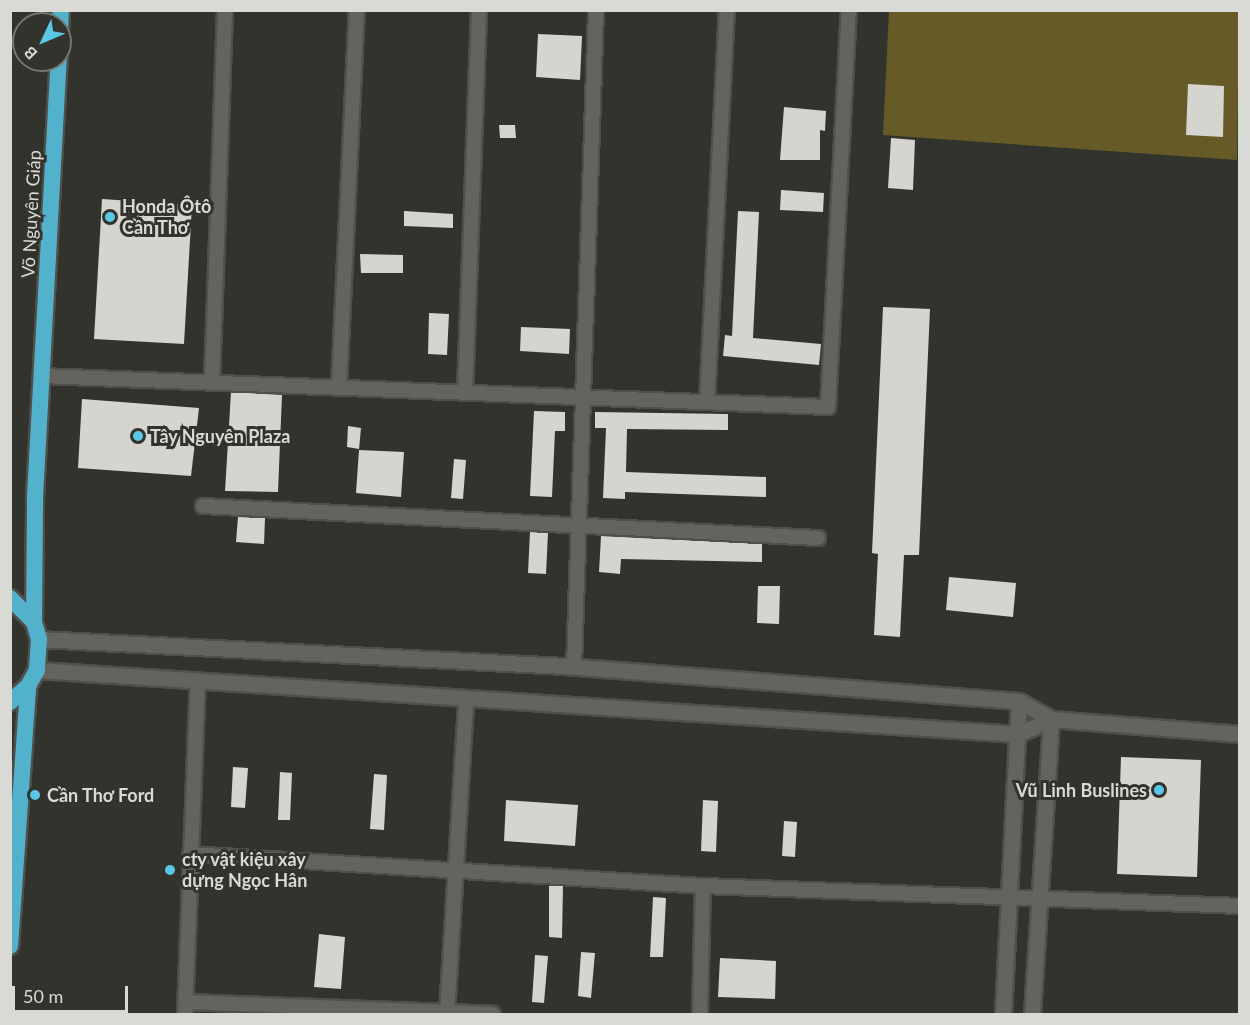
<!DOCTYPE html>
<html>
<head>
<meta charset="utf-8">
<style>
  body { margin:0 }
  #map { position:relative; width:1250px; height:1025px; overflow:hidden; background:#33332e; font-family:Lato,sans-serif }
  div>[style] { position:absolute }
  [style*='--x'] { left:calc(var(--x)*1px); top:calc(var(--y)*1px); width:calc(var(--w)*1px); rotate:calc(var(--a)*1deg) }
  .green>* { inset:0; background:#665b26 }
  .building>* { inset:0; background:#d5d4cf }
  .roads { filter:drop-shadow(2px 0 #504f4c) drop-shadow(-2px 0 #504f4c) drop-shadow(0 2px #504f4c) drop-shadow(0 -2px #504f4c) }
  .minor>* { height:14px; margin:-7px; padding:0 7px; transform-origin:7px; border-radius:7px; background:#64635e }
  .tertiary>* { height:15px; margin:-7.5px; padding:0 7.5px; transform-origin:7.5px; border-radius:7.5px; background:#64635e }
  .trunk>* { height:16px; margin:-8px; padding:0 8px; transform-origin:8px; border-radius:8px; background:#52b2cc }
  .dots>* { width:16px; height:16px; translate:-50% -50%; box-sizing:border-box; border:3px solid #33332e; border-radius:50% }
  span { translate:-50% -50%; white-space:nowrap; text-align:center; line-height:1.15; -webkit-text-stroke:6px #33332e; paint-order:stroke }
  .poi-label { font-size:18px; color:#d9d9d6; font-weight:700 }
  .left { translate:0 -50%; text-align:left }
  .right { translate:-100% -50%; text-align:right }
  .street-label { font-size:18px; color:#d9d9d6 }
  .frame { position:absolute; inset:0; border:12px solid #d9d9d6; pointer-events:none }
  .north { position:absolute; left:12px; top:12px; width:60px; height:60px; box-sizing:border-box; background:#33332e; border:2px solid #757571; border-radius:50%; rotate:226deg; font-size:16px; font-weight:700; line-height:24px; text-align:center; color:#d9d9d6 }
  .north::after { content:''; display:block; margin:auto; width:21px; height:27px; background:#5bc7e7; clip-path:polygon(50% 0,100% 100%,50% 72%,0 100%) }
  .scale { position:absolute; left:12px; top:986px; width:116px; height:27px; box-sizing:border-box; border:3px solid #d9d9d6; border-top:0; padding-left:8px; font-size:18px; line-height:21px; white-space:nowrap; color:#d9d9d6; -webkit-text-stroke:4px #33332e; paint-order:stroke }
</style>
</head>
<body>
<div id="map">
  <div class="green">
    <div style="clip-path:polygon(889px 11px,1239px 11px,1237px 160px,883px 135px)"></div>
  </div>
  <div class="building">
    <div style="clip-path:polygon(538px 34px,582px 36px,580px 80px,536px 77px)"></div>
    <div style="clip-path:polygon(1188px 84px,1224px 86px,1223px 137px,1186px 135px)"></div>
    <div style="clip-path:polygon(784px 107px,826px 111px,825px 131px,820px 130px,820px 160px,780px 160px)"></div>
    <div style="clip-path:polygon(499px 125px,515px 125px,516px 138px,500px 138px)"></div>
    <div style="clip-path:polygon(891px 138px,915px 140px,913px 190px,888px 188px)"></div>
    <div style="clip-path:polygon(781px 190px,824px 193px,823px 212px,780px 210px)"></div>
    <div style="clip-path:polygon(102px 199px,192px 205px,184px 344px,94px 339px)"></div>
    <div style="clip-path:polygon(404px 211px,453px 214px,453px 228px,404px 226px)"></div>
    <div style="clip-path:polygon(738px 211px,759px 212px,753px 338px,821px 344px,819px 365px,723px 356px,725px 335px,732px 336px)"></div>
    <div style="clip-path:polygon(360px 254px,403px 255px,403px 273px,361px 273px)"></div>
    <div style="clip-path:polygon(883px 307px,930px 309px,919px 555px,904px 555px,900px 637px,874px 635px,878px 554px,872px 553px)"></div>
    <div style="clip-path:polygon(429px 313px,449px 314px,447px 355px,428px 354px)"></div>
    <div style="clip-path:polygon(521px 327px,570px 329px,569px 354px,520px 351px)"></div>
    <div style="clip-path:polygon(231px 392px,282px 395px,278px 492px,225px 491px)"></div>
    <div style="clip-path:polygon(82px 399px,199px 408px,191px 476px,78px 468px)"></div>
    <div style="clip-path:polygon(534px 411px,565px 412px,565px 431px,555px 431px,552px 497px,530px 496px)"></div>
    <div style="clip-path:polygon(595px 412px,728px 414px,728px 430px,627px 429px,626px 472px,766px 477px,766px 497px,625px 492px,625px 499px,603px 498px,606px 428px,595px 428px)"></div>
    <div style="clip-path:polygon(348px 426px,361px 428px,359px 449px,347px 447px)"></div>
    <div style="clip-path:polygon(359px 450px,404px 452px,401px 497px,356px 493px)"></div>
    <div style="clip-path:polygon(454px 459px,466px 460px,463px 499px,451px 498px)"></div>
    <div style="clip-path:polygon(238px 517px,265px 518px,264px 544px,236px 542px)"></div>
    <div style="clip-path:polygon(530px 532px,548px 533px,546px 574px,528px 573px)"></div>
    <div style="clip-path:polygon(601px 536px,762px 544px,762px 562px,621px 559px,620px 574px,599px 572px)"></div>
    <div style="clip-path:polygon(949px 577px,1016px 583px,1013px 617px,946px 610px)"></div>
    <div style="clip-path:polygon(758px 586px,780px 586px,779px 624px,757px 623px)"></div>
    <div style="clip-path:polygon(1121px 757px,1201px 760px,1197px 877px,1117px 874px)"></div>
    <div style="clip-path:polygon(233px 767px,248px 768px,245px 808px,231px 807px)"></div>
    <div style="clip-path:polygon(280px 772px,292px 773px,290px 820px,278px 820px)"></div>
    <div style="clip-path:polygon(374px 774px,387px 775px,384px 830px,370px 829px)"></div>
    <div style="clip-path:polygon(506px 800px,578px 805px,575px 846px,504px 841px)"></div>
    <div style="clip-path:polygon(703px 800px,718px 801px,716px 852px,701px 851px)"></div>
    <div style="clip-path:polygon(784px 821px,797px 822px,795px 857px,782px 856px)"></div>
    <div style="clip-path:polygon(549px 885px,563px 886px,562px 938px,549px 937px)"></div>
    <div style="clip-path:polygon(653px 897px,666px 898px,663px 957px,650px 957px)"></div>
    <div style="clip-path:polygon(319px 934px,345px 937px,341px 989px,314px 987px)"></div>
    <div style="clip-path:polygon(581px 952px,595px 953px,591px 998px,578px 996px)"></div>
    <div style="clip-path:polygon(535px 955px,548px 956px,544px 1003px,532px 1002px)"></div>
    <div style="clip-path:polygon(720px 958px,776px 961px,775px 999px,718px 997px)"></div>
  </div>
  <div class="roads">
    <div class="minor">
      <div style="--x:42;--y:376;--w:787;--a:2.26"></div>
      <div style="--x:828;--y:407;--w:398;--a:-87"></div>
      <div style="--x:212;--y:382;--w:372;--a:-88"></div>
      <div style="--x:339;--y:387;--w:377;--a:-87.3"></div>
      <div style="--x:465;--y:392;--w:382;--a:-87.9"></div>
      <div style="--x:707;--y:402;--w:393;--a:-87.1"></div>
      <div style="--x:203;--y:506;--w:616;--a:2.98"></div>
      <div style="--x:574;--y:667;--w:657;--a:-88.08"></div>
      <div style="--x:190;--y:854;--w:514;--a:3.57"></div>
      <div style="--x:703;--y:886;--w:537;--a:2.13"></div>
      <div style="--x:186;--y:1002;--w:307;--a:2.2"></div>
      <div style="--x:185;--y:1014;--w:331;--a:-87.8"></div>
      <div style="--x:447;--y:1014;--w:315;--a:-86.5"></div>
      <div style="--x:700;--y:1014;--w:128;--a:-88.7"></div>
    </div>
    <div class="tertiary">
      <div style="--x:39;--y:639;--w:527;--a:2.94"></div>
      <div style="--x:565;--y:666;--w:455;--a:4.4"></div>
      <div style="--x:1019;--y:701;--w:37;--a:29"></div>
      <div style="--x:1051;--y:719;--w:190;--a:4.5"></div>
      <div style="--x:37;--y:670;--w:983;--a:3.73"></div>
      <div style="--x:1018;--y:734;--w:36;--a:-24"></div>
      <div style="--x:1003;--y:1014;--w:313;--a:-87.1"></div>
      <div style="--x:1032;--y:1014;--w:296;--a:-86.3"></div>
    </div>
    <div class="trunk">
      <div style="--x:60;--y:34;--w:24;--a:-88"></div>
      <div style="--x:10;--y:598;--w:34;--a:45"></div>
      <div style="--x:34;--y:622;--w:18;--a:74"></div>
      <div style="--x:39;--y:639;--w:31;--a:94"></div>
      <div style="--x:37;--y:670;--w:18;--a:119"></div>
      <div style="--x:28;--y:686;--w:24;--a:138"></div>
      <div style="--x:34;--y:622;--w:125;--a:-89.5"></div>
      <div style="--x:35;--y:497;--w:438;--a:-86.9"></div>
      <div style="--x:10;--y:946;--w:261;--a:-86"></div>
    </div>
  </div>
  <div class="dots">
    <div style="left:110px;top:217px;background:#5bc7e7"></div>
    <div style="left:138px;top:436px;background:#5bc7e7"></div>
    <div style="left:1159px;top:790px;background:#5bc7e7"></div>
    <div style="left:35px;top:795px;background:#5bc7e7"></div>
    <div style="left:170px;top:870px;background:#5bc7e7"></div>
  </div>
  <div class="poi-label">
    <span class="left" style="left:122px;top:217px">Honda Ôtô<br>Cần Thơ</span>
    <span class="left" style="left:150px;top:436px">Tây Nguyên Plaza</span>
    <span class="right" style="left:1147px;top:790px">Vũ Linh Buslines</span>
    <span class="left" style="left:47px;top:795px">Cần Thơ Ford</span>
    <span class="left" style="left:182px;top:870px">cty vật kiệu xây<br>dựng Ngọc Hân</span>
  </div>
  <div class="street-label">
    <span style="left:31px;top:214px;rotate:-87deg">Võ Nguyên Giáp</span>
  </div>
  <div class="frame"></div>
  <div class="north">B</div>
  <div class="scale">50 m</div>
</div>
</body>
</html>
